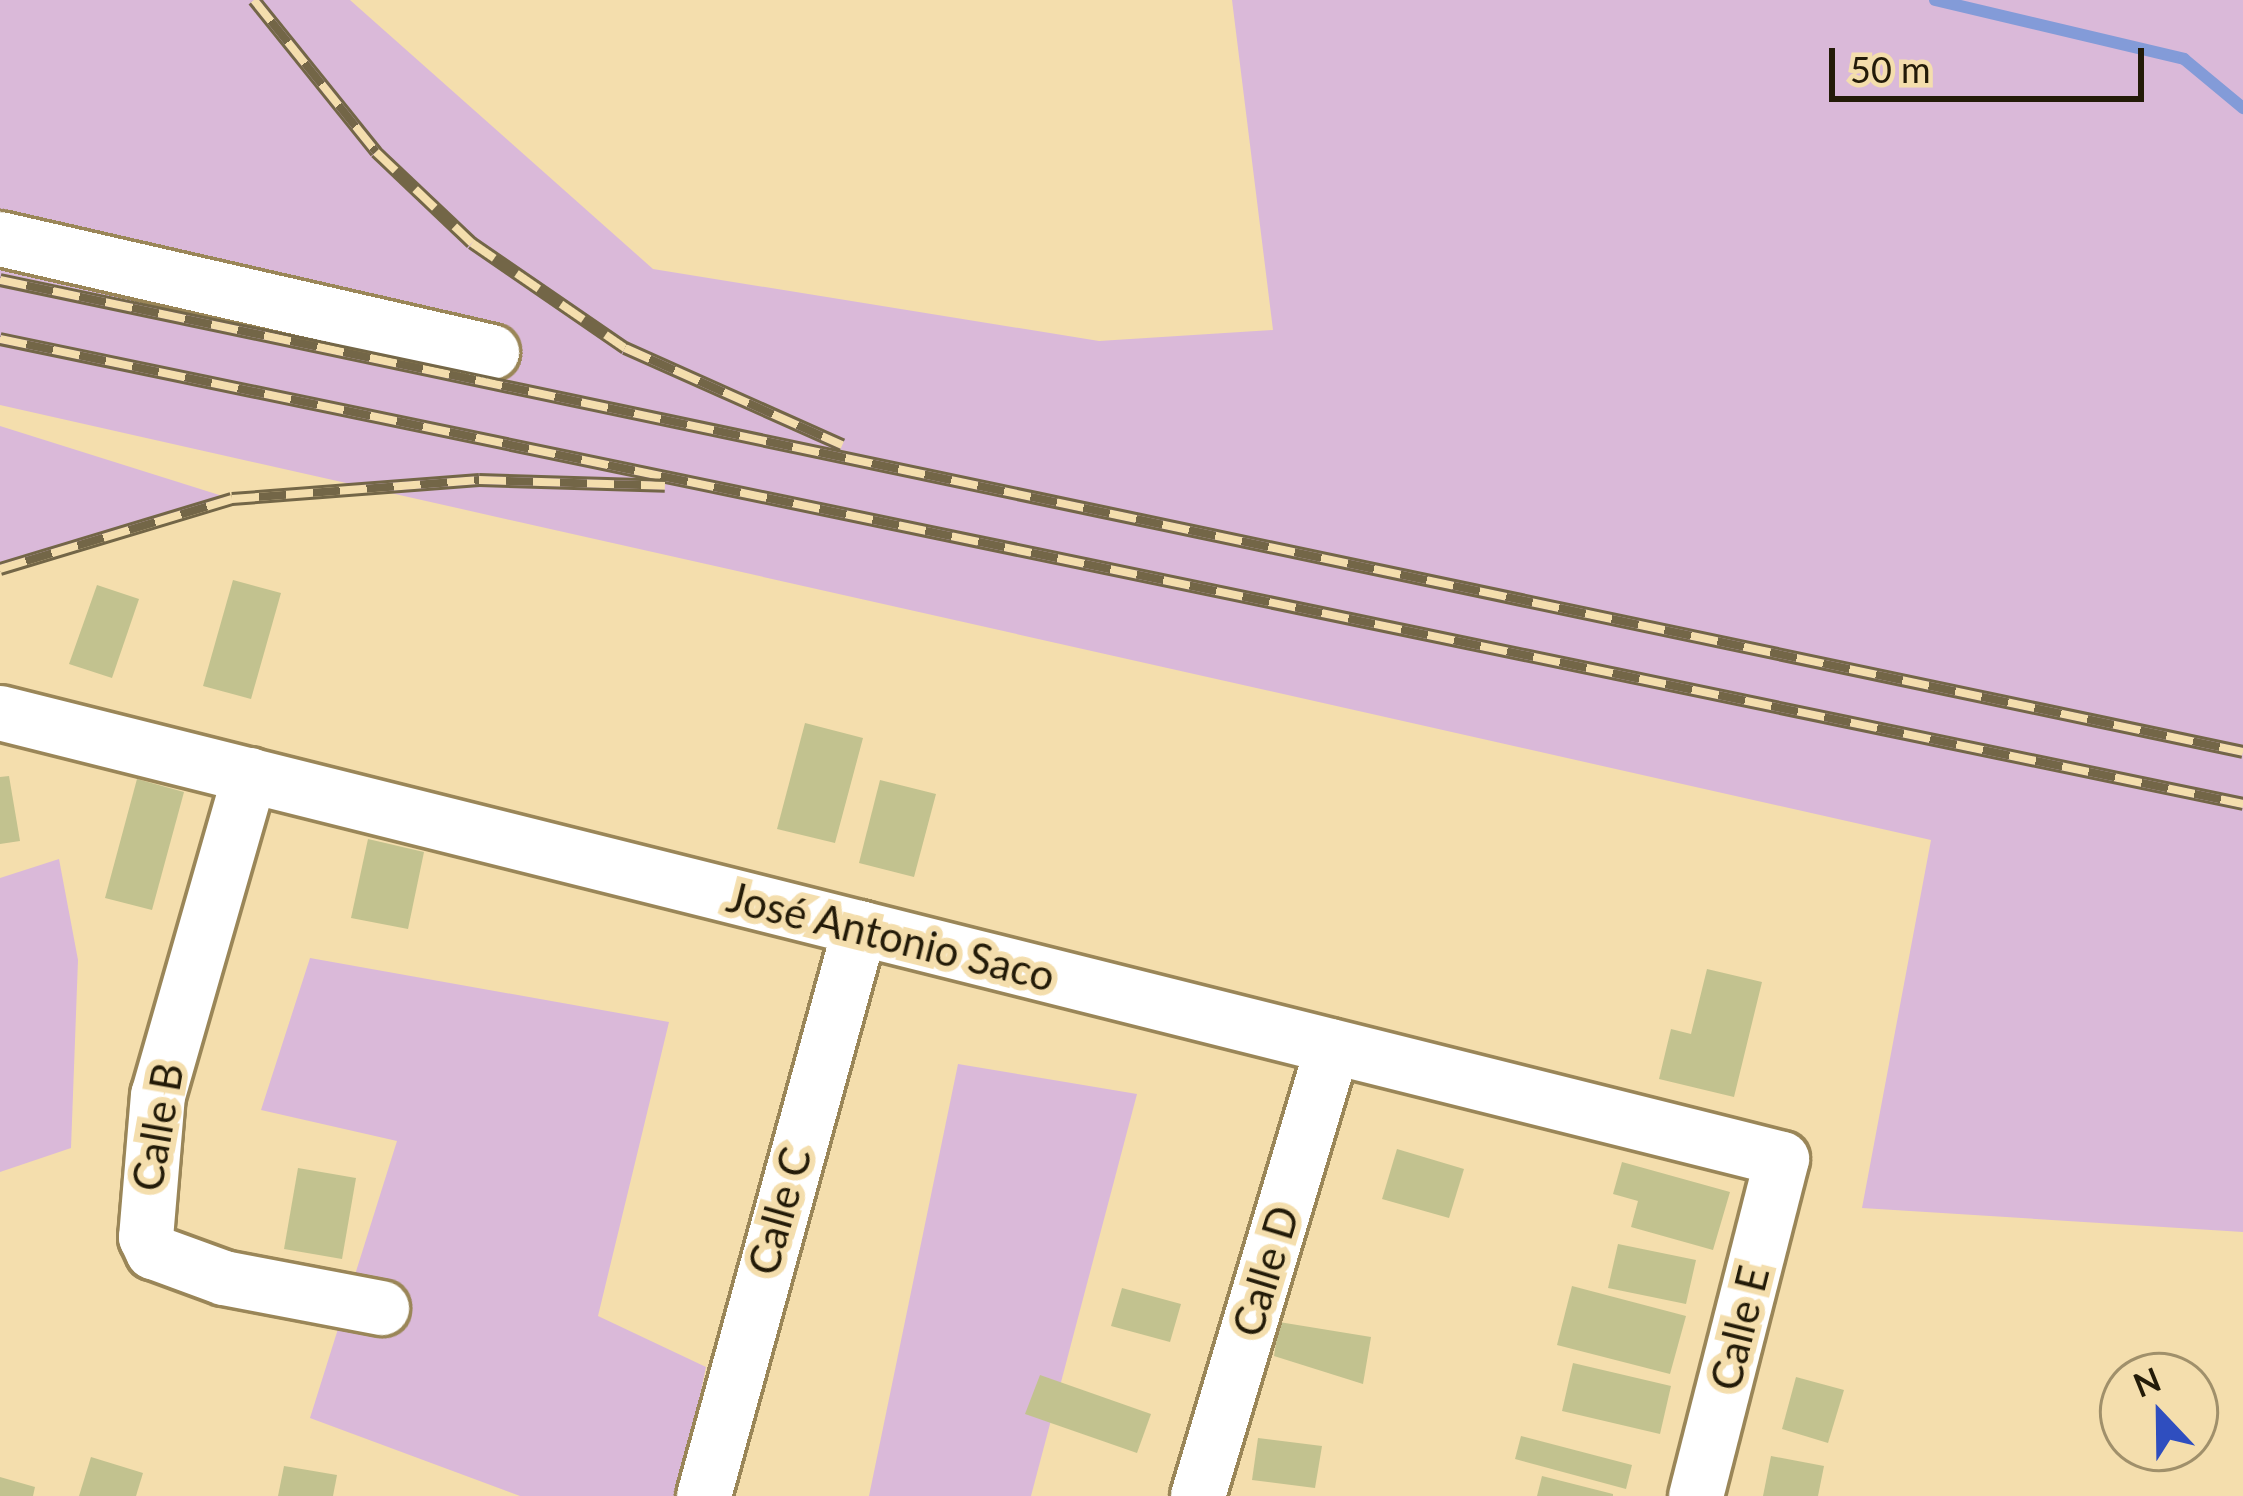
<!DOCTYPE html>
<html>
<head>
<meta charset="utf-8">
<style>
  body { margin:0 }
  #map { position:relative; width:2243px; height:1496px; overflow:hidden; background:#f4dead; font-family:Lato,sans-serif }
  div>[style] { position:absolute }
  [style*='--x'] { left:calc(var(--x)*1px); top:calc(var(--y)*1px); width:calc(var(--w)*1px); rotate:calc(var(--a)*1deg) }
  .green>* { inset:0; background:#dab9d9 }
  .stream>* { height:12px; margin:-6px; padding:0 6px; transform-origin:6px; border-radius:6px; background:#839bd8 }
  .building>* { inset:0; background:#c2c28f }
  .roads { filter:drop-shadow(3px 0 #9a8658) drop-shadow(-3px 0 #9a8658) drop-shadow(0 3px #9a8658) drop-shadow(0 -3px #9a8658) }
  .minor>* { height:54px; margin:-27px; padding:0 27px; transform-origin:27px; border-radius:27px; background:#fff }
  .rail>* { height:14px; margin-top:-7px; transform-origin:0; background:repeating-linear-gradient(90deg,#f4dead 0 27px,#736647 0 54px); box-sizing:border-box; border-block:3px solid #736647 }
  span { translate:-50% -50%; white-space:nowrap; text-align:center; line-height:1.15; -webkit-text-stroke:12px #f4dead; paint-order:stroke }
  .street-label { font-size:42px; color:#231b08 }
  .north { position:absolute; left:2099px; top:1352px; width:120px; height:120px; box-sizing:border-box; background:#f4dead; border:3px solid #a0906b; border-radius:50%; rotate:338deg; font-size:33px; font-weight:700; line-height:48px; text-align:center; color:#231b08 }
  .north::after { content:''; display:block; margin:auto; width:42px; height:54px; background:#2f4ebf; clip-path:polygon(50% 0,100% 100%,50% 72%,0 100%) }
  .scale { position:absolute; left:1829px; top:48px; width:315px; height:54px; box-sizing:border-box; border:6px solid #231b08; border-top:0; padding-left:15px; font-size:36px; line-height:42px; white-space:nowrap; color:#231b08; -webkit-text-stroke:9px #f4dead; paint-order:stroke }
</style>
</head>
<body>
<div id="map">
  <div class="green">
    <div style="clip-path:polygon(0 0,350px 0,653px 269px,1099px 341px,1273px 330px,1232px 0,2243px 0,2243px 1232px,1862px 1208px,1931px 840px,0 405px)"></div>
    <div style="clip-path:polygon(0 426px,232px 499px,0 569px)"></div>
    <div style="clip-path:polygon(59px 859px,78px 960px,71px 1148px,0 1172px,0 878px)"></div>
    <div style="clip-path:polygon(310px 958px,669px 1022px,598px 1316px,706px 1367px,679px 1496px,520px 1496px,310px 1418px,397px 1141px,261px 1110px)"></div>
    <div style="clip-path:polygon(958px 1064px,1137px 1094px,1031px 1496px,869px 1496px)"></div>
  </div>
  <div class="stream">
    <div style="--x:1935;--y:0;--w:256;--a:13.3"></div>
    <div style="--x:2184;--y:59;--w:77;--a:39.7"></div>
  </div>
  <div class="building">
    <div style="clip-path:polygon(233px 580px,281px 593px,251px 699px,203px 686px)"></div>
    <div style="clip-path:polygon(97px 585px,139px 599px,112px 678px,69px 664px)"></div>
    <div style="clip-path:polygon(805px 723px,863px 738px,835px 843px,777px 829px)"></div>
    <div style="clip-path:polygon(9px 776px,20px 841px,0 844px,0 777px)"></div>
    <div style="clip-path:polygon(137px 779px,184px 792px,152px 910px,105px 898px)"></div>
    <div style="clip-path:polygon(880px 780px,936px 794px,914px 877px,859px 863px)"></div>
    <div style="clip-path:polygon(368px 839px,424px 852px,408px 929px,351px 918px)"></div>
    <div style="clip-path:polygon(1707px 969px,1762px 982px,1734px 1097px,1659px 1079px,1671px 1029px,1691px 1034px)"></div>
    <div style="clip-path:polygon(1397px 1149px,1464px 1169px,1449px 1218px,1382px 1199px)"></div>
    <div style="clip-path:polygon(1622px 1162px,1730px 1192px,1713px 1250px,1631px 1227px,1638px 1201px,1613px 1194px)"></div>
    <div style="clip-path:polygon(298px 1168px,356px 1178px,342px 1259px,284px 1249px)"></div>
    <div style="clip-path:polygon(1618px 1244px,1696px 1260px,1686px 1304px,1608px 1288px)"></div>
    <div style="clip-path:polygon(1572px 1286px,1686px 1316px,1670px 1374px,1557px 1345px)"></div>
    <div style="clip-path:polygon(1122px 1288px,1181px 1304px,1170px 1342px,1111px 1326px)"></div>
    <div style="clip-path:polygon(1279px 1322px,1371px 1337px,1363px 1384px,1274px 1356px)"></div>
    <div style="clip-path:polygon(1573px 1363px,1671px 1386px,1660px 1434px,1562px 1411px)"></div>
    <div style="clip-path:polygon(1040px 1375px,1151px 1414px,1137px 1453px,1025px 1414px)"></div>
    <div style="clip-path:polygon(1796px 1377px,1844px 1390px,1828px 1443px,1782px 1429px)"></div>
    <div style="clip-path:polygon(1521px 1436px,1632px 1465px,1626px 1489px,1515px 1459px)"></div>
    <div style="clip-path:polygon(1258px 1438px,1322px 1446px,1315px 1488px,1252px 1480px)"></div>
    <div style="clip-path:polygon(1771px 1456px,1824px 1466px,1818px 1496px,1763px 1496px)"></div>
    <div style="clip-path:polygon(91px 1457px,143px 1473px,136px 1496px,79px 1496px)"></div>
    <div style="clip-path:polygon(284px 1466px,337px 1475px,333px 1496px,278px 1496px)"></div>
    <div style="clip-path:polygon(1542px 1476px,1613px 1494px,1613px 1496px,1537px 1496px)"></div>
    <div style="clip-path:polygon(0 1477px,35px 1487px,33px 1496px,0 1496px)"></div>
  </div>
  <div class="roads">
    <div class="minor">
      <div style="--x:0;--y:239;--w:505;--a:12.94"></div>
      <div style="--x:0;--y:713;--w:1837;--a:14.05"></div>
      <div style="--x:1782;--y:1159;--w:348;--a:104.3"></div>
      <div style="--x:250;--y:775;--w:333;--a:106"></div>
      <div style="--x:158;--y:1095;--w:143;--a:94.8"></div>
      <div style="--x:146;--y:1237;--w:17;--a:65"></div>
      <div style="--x:153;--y:1252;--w:76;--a:20.1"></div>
      <div style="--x:224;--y:1278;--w:161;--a:10.8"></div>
      <div style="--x:704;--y:1496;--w:589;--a:-74.64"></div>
      <div style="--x:1198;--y:1496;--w:469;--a:-73.3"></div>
    </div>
  </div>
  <div class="rail">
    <div style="--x:254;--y:0;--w:195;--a:51.2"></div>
    <div style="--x:376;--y:152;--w:132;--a:43.5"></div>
    <div style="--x:472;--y:243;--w:186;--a:34.5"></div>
    <div style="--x:625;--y:348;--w:238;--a:24.1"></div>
    <div style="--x:0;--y:280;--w:2292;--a:11.88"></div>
    <div style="--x:0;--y:339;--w:2291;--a:11.71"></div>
    <div style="--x:0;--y:569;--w:242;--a:-16.8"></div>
    <div style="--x:232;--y:499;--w:248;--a:-4.4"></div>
    <div style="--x:479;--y:480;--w:186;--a:1.8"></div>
  </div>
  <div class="street-label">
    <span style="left:891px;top:936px;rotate:14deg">José Antonio Saco</span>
    <span style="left:157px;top:1127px;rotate:-80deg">Calle B</span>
    <span style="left:779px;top:1211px;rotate:-74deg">Calle C</span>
    <span style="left:1265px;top:1271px;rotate:-73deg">Calle D</span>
    <span style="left:1739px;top:1328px;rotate:-76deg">Calle E</span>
  </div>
  <div class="north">N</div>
  <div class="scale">50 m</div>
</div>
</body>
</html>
